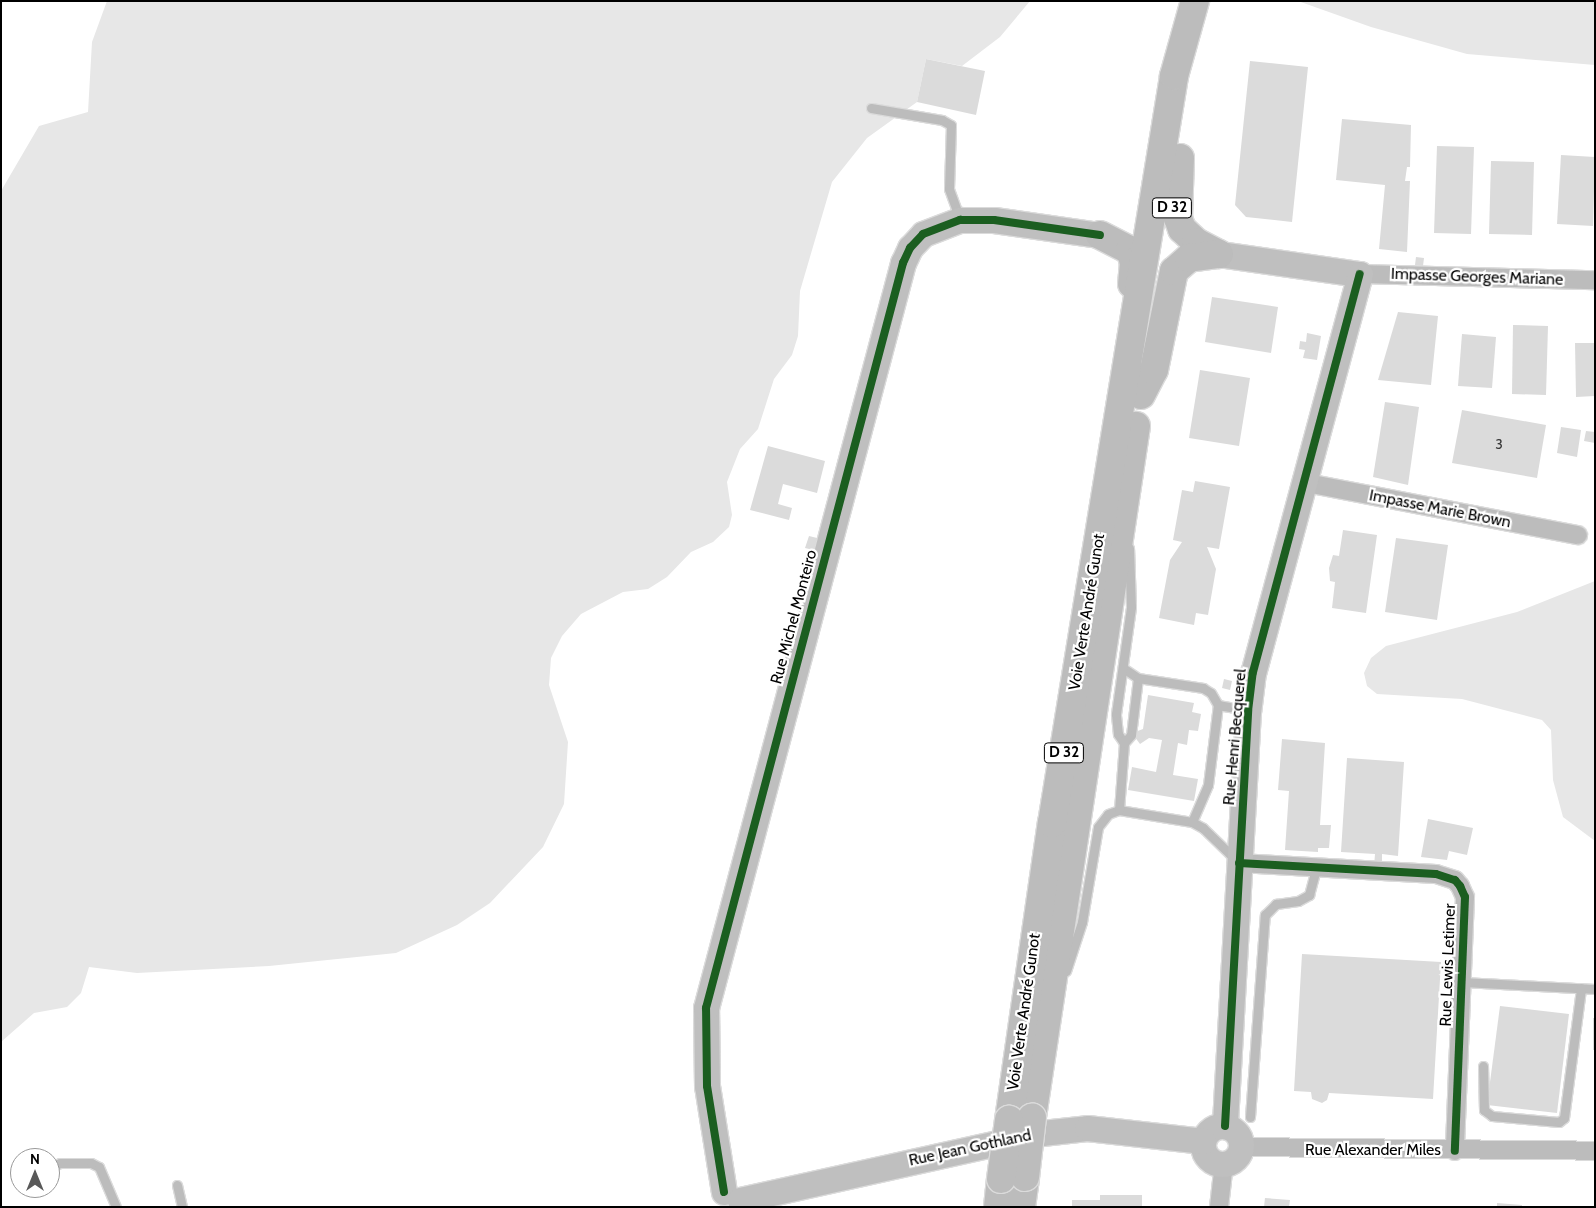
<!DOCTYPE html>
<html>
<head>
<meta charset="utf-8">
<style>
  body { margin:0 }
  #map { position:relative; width:1596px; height:1208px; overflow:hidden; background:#fff; font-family:Cabin,sans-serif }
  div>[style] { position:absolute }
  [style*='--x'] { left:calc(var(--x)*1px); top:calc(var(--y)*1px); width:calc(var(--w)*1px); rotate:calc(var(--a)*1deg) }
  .green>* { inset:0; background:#e7e7e7 }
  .building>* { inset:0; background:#dbdbdb }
  .roads { filter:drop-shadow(1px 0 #dbdbdb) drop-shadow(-1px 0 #dbdbdb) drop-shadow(0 1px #dbdbdb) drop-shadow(0 -1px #dbdbdb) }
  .lane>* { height:9px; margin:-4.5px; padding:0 4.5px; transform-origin:4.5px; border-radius:4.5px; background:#bcbcbc }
  .street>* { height:18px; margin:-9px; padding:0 9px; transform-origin:9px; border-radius:9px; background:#bcbcbc }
  .secondary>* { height:25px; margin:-12.5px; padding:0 12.5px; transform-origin:12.5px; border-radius:12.5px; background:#bfbfbf }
  .secondary>.ring { margin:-12.5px; padding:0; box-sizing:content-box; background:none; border:25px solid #bfbfbf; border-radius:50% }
  .primary>* { height:28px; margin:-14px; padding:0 14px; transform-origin:14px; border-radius:14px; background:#bcbcbc }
  .bridges { filter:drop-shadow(1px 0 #dbdbdb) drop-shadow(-1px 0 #dbdbdb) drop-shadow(0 1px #dbdbdb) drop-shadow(0 -1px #dbdbdb) }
  .primary-bridge>* { height:28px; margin:-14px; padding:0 14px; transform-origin:14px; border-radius:14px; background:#bcbcbc }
  .cycleway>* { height:8px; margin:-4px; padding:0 4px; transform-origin:4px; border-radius:4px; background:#1b5e20 }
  span { translate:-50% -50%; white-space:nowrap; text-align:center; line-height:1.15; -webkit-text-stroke:4.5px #fff; paint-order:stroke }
  .number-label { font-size:14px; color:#373737 }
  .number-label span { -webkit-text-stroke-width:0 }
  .shield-label span { padding:1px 4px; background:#fff; border:1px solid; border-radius:4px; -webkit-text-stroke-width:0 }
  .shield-label { font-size:15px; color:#000; font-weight:700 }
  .street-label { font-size:16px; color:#000 }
  .frame { position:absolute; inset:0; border:2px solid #000; pointer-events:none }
  .north { position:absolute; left:10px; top:1148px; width:50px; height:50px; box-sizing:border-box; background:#fff; border:1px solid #999; border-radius:50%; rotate:0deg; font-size:14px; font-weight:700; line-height:20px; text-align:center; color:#000 }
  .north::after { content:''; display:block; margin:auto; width:18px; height:22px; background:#595959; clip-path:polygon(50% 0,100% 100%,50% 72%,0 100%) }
</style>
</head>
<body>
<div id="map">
  <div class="green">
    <div style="clip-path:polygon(107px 1px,1030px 1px,1000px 37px,962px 66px,926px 59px,917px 102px,867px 138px,832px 182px,800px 291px,798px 336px,792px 355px,774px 379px,758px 429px,740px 449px,727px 482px,732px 515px,729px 527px,713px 542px,691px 552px,667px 577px,648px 589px,623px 592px,581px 614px,562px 636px,551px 658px,549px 685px,568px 742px,564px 804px,543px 847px,490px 903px,457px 925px,396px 953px,269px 966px,137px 973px,89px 967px,81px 993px,67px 1007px,34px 1013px,1px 1042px,1px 191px,39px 126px,88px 112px,92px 42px)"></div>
    <div style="clip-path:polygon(1298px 1px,1595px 1px,1595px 65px,1467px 54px,1371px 27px)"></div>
    <div style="clip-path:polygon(1595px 581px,1595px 841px,1563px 817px,1553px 780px,1551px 730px,1542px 720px,1462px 699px,1377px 694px,1367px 686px,1364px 673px,1371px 658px,1386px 646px,1517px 612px)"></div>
  </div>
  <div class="building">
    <div style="clip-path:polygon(926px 59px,985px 71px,976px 115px,917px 102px)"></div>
    <div style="clip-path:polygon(1250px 61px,1308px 67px,1292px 222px,1246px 217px,1235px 205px)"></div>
    <div style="clip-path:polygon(1342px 119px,1411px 125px,1410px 167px,1407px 167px,1405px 181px,1410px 181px,1407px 252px,1379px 249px,1385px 185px,1336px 180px)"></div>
    <div style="clip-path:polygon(1437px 146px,1474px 147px,1471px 234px,1434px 233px)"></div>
    <div style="clip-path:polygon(1561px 155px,1595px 157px,1593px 226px,1557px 224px)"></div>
    <div style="clip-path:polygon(1491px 161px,1534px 162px,1532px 235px,1489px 234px)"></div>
    <div style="clip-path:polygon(1416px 257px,1424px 258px,1423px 266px,1415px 265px)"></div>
    <div style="clip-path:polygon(1212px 297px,1278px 307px,1271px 353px,1205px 342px)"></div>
    <div style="clip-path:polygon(1398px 312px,1438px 316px,1431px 385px,1378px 380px)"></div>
    <div style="clip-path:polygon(1513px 325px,1548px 326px,1546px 395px,1512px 394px)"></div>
    <div style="clip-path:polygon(1307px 333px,1321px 336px,1317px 360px,1303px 358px,1305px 350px,1299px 349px,1300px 341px,1306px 342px)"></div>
    <div style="clip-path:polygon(1462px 334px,1496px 337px,1492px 388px,1458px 386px)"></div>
    <div style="clip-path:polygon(1575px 343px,1595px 343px,1595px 396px,1576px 397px)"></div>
    <div style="clip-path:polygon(1200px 370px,1250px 378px,1239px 446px,1189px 438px)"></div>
    <div style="clip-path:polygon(1385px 402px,1419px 407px,1408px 485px,1373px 477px)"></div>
    <div style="clip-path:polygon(1462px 410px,1546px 425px,1537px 478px,1452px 463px)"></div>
    <div style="clip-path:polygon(1561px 427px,1581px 430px,1577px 457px,1557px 453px)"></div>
    <div style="clip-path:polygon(1586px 431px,1595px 432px,1595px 443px,1584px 441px)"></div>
    <div style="clip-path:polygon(768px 446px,825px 461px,817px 493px,783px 484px,778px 504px,792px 508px,789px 520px,750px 510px)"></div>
    <div style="clip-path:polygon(1195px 481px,1230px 487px,1219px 549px,1207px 547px,1216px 569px,1208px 615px,1196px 613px,1194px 625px,1159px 618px,1170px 560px,1182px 542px,1173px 540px,1182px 490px,1193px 492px)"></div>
    <div style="clip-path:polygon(1343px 530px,1377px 535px,1366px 613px,1332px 608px,1335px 582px,1330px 581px,1329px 568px,1333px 555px,1339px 556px)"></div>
    <div style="clip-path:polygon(809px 536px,821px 539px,818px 551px,805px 548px)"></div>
    <div style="clip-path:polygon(1396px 538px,1448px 545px,1437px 620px,1385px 612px)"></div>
    <div style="clip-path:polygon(1224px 679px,1232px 681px,1230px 690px,1222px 688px)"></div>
    <div style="clip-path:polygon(1148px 695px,1194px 703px,1192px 712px,1201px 714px,1198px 731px,1189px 730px,1187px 745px,1178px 743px,1173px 775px,1198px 779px,1194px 801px,1128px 790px,1132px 767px,1156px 772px,1162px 740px,1149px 738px,1140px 744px,1134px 736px,1135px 732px,1143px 729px)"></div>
    <div style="clip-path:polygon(1282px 739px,1325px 743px,1320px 825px,1331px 825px,1329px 848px,1318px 848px,1318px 852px,1285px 850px,1289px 791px,1278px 790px)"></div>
    <div style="clip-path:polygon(1347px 758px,1404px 762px,1398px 856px,1382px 854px,1382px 866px,1374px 866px,1375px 854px,1341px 852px)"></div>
    <div style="clip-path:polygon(1428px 819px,1473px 828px,1467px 855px,1449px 851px,1447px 860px,1421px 857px)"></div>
    <div style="clip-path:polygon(1302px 954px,1441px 962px,1433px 1099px,1329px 1093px,1327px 1100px,1322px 1103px,1312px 1099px,1311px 1092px,1294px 1091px)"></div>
    <div style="clip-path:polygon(1500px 1006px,1569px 1014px,1557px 1113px,1487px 1105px)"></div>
    <div style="clip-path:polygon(1593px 1018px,1595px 1018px,1595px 1050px,1593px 1050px)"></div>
    <div style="clip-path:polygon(1100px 1195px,1142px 1195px,1142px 1207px,1072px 1207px,1072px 1200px,1100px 1200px)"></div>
    <div style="clip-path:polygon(1265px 1198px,1290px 1200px,1289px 1207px,1264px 1207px)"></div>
    <div style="clip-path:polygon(1497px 1203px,1522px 1205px,1522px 1207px,1497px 1207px)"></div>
  </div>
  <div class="roads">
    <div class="lane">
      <div style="--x:871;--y:108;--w:72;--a:9.6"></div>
      <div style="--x:942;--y:120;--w:10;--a:29"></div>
      <div style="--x:951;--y:125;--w:64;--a:91.8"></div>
      <div style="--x:949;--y:189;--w:32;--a:70"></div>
      <div style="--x:1123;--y:668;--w:18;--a:34"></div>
      <div style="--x:1138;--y:678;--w:57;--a:97"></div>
      <div style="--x:1131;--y:735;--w:11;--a:131"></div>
      <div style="--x:1138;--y:678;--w:66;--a:8.7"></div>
      <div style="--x:1203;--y:688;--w:9;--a:32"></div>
      <div style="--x:1211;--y:693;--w:14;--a:60"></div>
      <div style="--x:1119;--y:810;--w:74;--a:9.3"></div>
      <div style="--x:1235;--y:859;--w:45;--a:-135.9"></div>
      <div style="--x:1203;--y:828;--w:13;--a:-151"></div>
      <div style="--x:1192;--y:822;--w:40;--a:-66.6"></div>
      <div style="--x:1208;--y:785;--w:81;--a:-82.9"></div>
      <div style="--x:1218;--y:705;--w:28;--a:10"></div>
      <div style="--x:1066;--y:971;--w:52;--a:-71.9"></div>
      <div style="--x:1082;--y:922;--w:96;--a:-80.4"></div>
      <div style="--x:1098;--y:827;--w:16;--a:-52"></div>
      <div style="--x:1108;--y:814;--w:12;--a:-20"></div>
      <div style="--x:1119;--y:810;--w:67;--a:-85.7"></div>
      <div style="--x:1124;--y:743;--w:11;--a:-124"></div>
      <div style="--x:1118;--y:734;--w:20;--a:-96"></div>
      <div style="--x:1116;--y:714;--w:108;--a:-82"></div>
      <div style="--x:1131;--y:607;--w:59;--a:-91.9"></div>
      <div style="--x:1462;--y:982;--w:133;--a:3"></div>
      <div style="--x:1483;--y:1066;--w:44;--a:88.7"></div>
      <div style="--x:1484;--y:1110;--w:10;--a:37"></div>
      <div style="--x:1492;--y:1116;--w:67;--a:5.1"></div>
      <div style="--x:1559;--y:1122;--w:6;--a:-39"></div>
      <div style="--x:1564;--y:1118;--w:131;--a:-82.5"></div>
      <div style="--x:1250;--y:1117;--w:203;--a:-85.8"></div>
      <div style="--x:1265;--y:915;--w:16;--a:-45"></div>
      <div style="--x:1276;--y:904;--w:22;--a:-8"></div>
      <div style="--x:1298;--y:901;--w:13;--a:-29"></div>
      <div style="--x:1309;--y:895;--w:28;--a:-75"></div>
      <div style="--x:50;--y:1168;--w:11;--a:-27"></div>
      <div style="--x:60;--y:1163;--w:31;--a:0"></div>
      <div style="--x:91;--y:1163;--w:9;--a:27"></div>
      <div style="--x:99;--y:1167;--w:43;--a:67"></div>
      <div style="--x:177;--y:1185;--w:23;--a:77"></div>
    </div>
    <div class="street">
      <div style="--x:1360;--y:274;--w:235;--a:1.5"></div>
      <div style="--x:1302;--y:482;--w:281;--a:10.9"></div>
      <div style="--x:1239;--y:863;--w:197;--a:3.2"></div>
      <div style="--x:1436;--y:874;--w:20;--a:18"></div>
      <div style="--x:1455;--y:880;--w:8;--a:50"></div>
      <div style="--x:1460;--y:886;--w:12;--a:66"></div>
      <div style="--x:1465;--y:897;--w:254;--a:92.3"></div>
      <div style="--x:1241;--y:1147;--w:354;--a:0.6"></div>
      <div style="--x:1219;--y:1207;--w:44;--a:-83.5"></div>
    </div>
    <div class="secondary">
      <div style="--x:1219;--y:254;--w:142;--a:8.1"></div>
      <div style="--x:1360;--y:274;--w:412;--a:105"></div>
      <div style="--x:1253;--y:672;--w:39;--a:97"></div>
      <div style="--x:1248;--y:711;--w:416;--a:93.2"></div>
      <div class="ring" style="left:1203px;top:1126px;width:13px;height:13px"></div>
      <div style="--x:724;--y:1192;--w:107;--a:-99.1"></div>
      <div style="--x:707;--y:1086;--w:78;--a:-90.7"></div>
      <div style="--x:706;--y:1008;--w:771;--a:-75.19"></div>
      <div style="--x:903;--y:263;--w:17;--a:-65"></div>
      <div style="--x:910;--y:248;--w:19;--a:-47"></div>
      <div style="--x:923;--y:234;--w:40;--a:-21"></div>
      <div style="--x:960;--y:220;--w:34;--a:0"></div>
      <div style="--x:994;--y:220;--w:107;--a:8.1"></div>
      <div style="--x:740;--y:1200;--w:309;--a:-12.5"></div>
      <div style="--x:1042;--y:1133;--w:45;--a:-6.3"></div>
      <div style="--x:1087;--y:1128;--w:117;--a:6.4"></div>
    </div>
    <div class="primary">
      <div style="--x:1180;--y:158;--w:60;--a:91.9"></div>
      <div style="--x:1178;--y:218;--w:12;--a:70"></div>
      <div style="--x:1182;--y:229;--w:19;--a:43"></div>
      <div style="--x:1196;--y:242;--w:26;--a:28"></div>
      <div style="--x:1100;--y:235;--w:34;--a:27"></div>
      <div style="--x:1130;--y:250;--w:13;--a:72"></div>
      <div style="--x:1134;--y:262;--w:22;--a:95"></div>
      <div style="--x:1141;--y:395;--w:28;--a:-63"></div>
      <div style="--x:1154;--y:370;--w:101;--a:-78.6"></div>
      <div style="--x:1174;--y:271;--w:20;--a:-41"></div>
      <div style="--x:1189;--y:258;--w:30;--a:-8"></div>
      <div style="--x:1032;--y:1117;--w:699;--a:-81.44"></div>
      <div style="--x:1009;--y:1120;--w:300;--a:-81.8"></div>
      <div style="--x:1052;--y:823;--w:757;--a:-80.72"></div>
      <div style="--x:1174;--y:76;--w:78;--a:-74.4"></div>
      <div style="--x:998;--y:1207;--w:28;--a:-84"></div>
      <div style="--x:1021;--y:1207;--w:30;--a:-82"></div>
    </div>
  </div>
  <div class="bridges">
    <div class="primary-bridge">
      <div style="--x:1025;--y:1177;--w:60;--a:-83.3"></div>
      <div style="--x:1001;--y:1179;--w:60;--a:-82.3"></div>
    </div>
  </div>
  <div class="cycleway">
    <div style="--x:1239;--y:863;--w:197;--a:3.2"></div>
    <div style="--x:1436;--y:874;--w:20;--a:18"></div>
    <div style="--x:1455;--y:880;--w:8;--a:50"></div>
    <div style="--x:1460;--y:886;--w:12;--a:66"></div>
    <div style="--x:1465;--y:897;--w:254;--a:92.3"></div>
    <div style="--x:1225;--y:1126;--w:416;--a:-86.8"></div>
    <div style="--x:1248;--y:711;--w:39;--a:-83"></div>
    <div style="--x:1253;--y:672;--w:412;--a:-75"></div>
    <div style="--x:724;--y:1192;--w:107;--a:-99.1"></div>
    <div style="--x:707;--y:1086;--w:78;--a:-90.7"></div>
    <div style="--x:706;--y:1008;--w:771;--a:-75.19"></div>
    <div style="--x:903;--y:263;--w:17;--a:-65"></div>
    <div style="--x:910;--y:248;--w:19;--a:-47"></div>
    <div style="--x:923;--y:234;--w:40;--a:-21"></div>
    <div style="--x:960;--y:220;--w:34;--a:0"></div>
    <div style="--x:994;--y:220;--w:107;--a:8.1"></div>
  </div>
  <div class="number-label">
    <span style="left:1499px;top:444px">3</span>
  </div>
  <div class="shield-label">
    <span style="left:1172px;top:208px">D 32</span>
    <span style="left:1064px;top:753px">D 32</span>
  </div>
  <div class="street-label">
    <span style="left:1477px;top:277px;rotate:2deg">Impasse Georges Mariane</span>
    <span style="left:1440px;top:509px;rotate:11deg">Impasse Marie Brown</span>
    <span style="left:1087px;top:612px;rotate:-81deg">Voie Verte André Gunot</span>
    <span style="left:794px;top:617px;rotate:-75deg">Rue Michel Monteiro</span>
    <span style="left:1235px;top:737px;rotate:-85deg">Rue Henri Becquerel</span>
    <span style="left:1448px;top:965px;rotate:-88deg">Rue Lewis Letimer</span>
    <span style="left:1024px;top:1012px;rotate:-82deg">Voie Verte André Gunot</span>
    <span style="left:970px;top:1148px;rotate:-12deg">Rue Jean Gothland</span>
    <span style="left:1373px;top:1150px">Rue Alexander Miles</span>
  </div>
  <div class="frame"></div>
  <div class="north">N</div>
</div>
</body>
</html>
